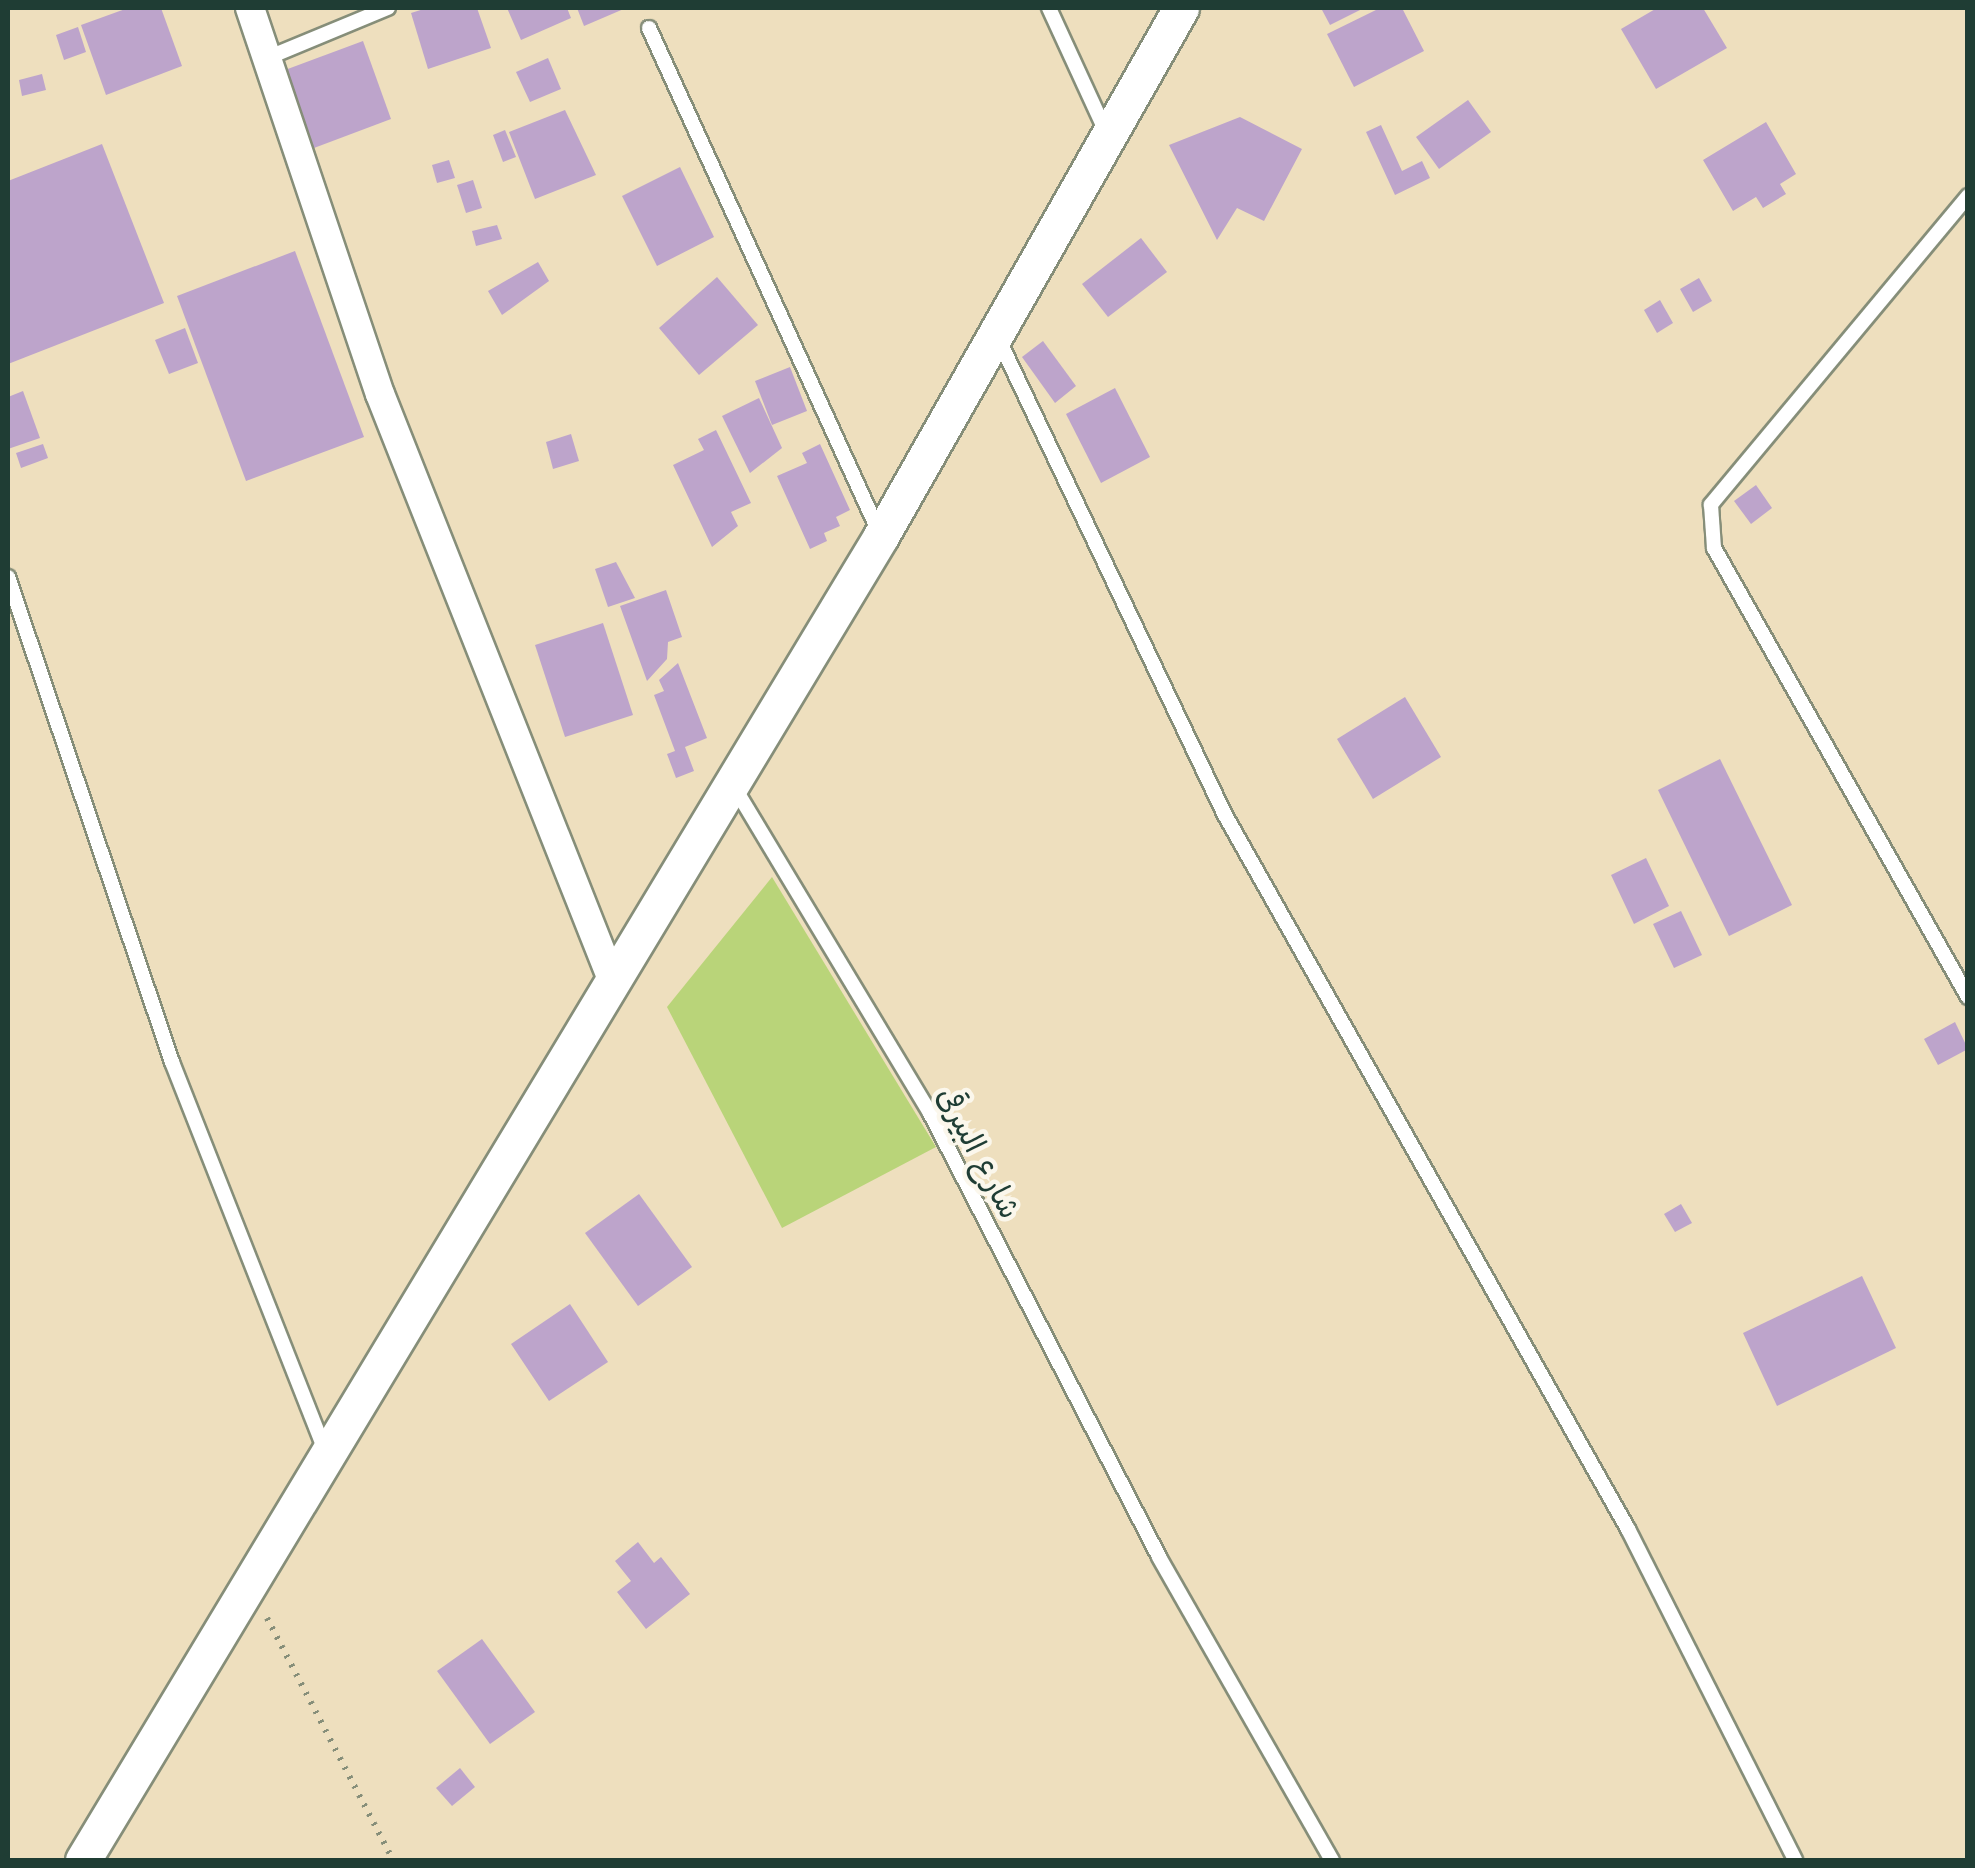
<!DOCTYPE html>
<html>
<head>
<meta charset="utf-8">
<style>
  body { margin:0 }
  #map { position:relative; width:1975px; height:1868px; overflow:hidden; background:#eedfbe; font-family:"Playpen Sans","Playpen Sans Arabic",sans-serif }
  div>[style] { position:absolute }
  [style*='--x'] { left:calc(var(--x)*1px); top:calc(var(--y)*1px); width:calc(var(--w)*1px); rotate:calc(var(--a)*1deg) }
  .green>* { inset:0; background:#b9d479 }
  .building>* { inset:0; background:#bda4cb }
  .path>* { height:6px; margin-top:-3px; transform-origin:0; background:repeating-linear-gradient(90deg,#868e79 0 2.5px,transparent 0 10.5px) }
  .roads { filter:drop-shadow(2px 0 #868e79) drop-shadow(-2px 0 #868e79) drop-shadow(0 2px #868e79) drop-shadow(0 -2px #868e79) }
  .service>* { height:14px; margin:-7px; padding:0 7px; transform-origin:7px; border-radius:7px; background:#fff }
  .minor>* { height:28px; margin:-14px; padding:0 14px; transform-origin:14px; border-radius:14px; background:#fff }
  .tertiary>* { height:35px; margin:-17.5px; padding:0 17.5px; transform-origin:17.5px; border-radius:17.5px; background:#fff }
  span { translate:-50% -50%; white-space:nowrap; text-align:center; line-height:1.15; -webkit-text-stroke:9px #fbf7ec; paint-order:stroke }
  .street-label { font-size:30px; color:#1f3d34 }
  .frame { position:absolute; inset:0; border:10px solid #1f3d34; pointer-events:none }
</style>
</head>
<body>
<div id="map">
  <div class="green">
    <div style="clip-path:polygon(772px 877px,936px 1147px,782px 1228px,667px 1007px)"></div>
  </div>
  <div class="building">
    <div style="clip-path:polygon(128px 8px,161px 8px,182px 66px,106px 95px,81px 25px)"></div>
    <div style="clip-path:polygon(427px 8px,477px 8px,491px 48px,428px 69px,411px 13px)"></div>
    <div style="clip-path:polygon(507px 8px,567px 8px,571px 18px,521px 40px)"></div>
    <div style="clip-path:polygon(577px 8px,626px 8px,584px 26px)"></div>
    <div style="clip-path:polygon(1321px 8px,1364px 8px,1330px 25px)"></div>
    <div style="clip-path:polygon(1380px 8px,1402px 8px,1424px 51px,1354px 87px,1327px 34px)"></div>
    <div style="clip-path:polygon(1657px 8px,1703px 8px,1727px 48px,1656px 89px,1621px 29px)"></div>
    <div style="clip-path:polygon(78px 27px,86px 52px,64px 60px,56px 35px)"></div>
    <div style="clip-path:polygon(363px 41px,391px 119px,314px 148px,285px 70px)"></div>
    <div style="clip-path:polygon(548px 58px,561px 89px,530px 102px,516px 72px)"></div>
    <div style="clip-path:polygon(42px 74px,46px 90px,22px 96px,19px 80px)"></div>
    <div style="clip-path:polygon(1468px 100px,1491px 132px,1439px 169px,1416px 137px)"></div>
    <div style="clip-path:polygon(565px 110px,596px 175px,535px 199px,509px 132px)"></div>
    <div style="clip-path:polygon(1240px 117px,1302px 149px,1264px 221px,1237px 208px,1217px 240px,1169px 145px)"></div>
    <div style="clip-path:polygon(1766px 122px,1796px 174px,1780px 184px,1786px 194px,1763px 208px,1756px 197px,1733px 211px,1703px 160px)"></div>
    <div style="clip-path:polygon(1381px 125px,1402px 171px,1422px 161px,1430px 178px,1395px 195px,1366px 132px)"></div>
    <div style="clip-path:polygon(505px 130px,516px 157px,503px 162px,493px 135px)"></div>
    <div style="clip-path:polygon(102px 144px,164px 303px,8px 364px,8px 181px)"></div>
    <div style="clip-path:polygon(449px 160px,455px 178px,437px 183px,432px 165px)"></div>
    <div style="clip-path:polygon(680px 167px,714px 237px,657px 266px,622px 196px)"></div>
    <div style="clip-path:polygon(473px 180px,482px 208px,466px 213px,457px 185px)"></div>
    <div style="clip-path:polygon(497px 225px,502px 239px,476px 246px,472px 231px)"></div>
    <div style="clip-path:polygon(1141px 238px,1167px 272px,1108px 317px,1082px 284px)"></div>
    <div style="clip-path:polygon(295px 251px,364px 437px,246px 481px,177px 296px)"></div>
    <div style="clip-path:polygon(538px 262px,549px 281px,502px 315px,488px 291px)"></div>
    <div style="clip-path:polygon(717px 277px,758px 325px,699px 375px,659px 328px)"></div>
    <div style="clip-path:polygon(1699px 278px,1712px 301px,1693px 312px,1680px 289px)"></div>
    <div style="clip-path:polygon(1660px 300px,1673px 323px,1657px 333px,1644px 310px)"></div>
    <div style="clip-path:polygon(185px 328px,198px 363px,169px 374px,155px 340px)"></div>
    <div style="clip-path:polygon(1043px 341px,1076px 386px,1055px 403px,1022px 357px)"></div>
    <div style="clip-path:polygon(790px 367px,807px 411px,772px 425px,755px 381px)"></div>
    <div style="clip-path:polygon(1115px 388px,1150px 457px,1101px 483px,1066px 414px)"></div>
    <div style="clip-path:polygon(23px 391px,40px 438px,8px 449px,8px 397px)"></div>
    <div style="clip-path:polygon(759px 398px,782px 448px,750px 473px,722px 416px)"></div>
    <div style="clip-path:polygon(716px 430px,751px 503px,731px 512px,738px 526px,712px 547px,673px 465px,704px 450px,698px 439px)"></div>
    <div style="clip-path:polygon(571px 434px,579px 461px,553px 469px,546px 442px)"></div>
    <div style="clip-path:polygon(43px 444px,48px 458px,21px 468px,16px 453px)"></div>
    <div style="clip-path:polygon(820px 444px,850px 510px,836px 517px,840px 526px,824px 533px,827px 541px,810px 549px,777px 476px,807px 463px,802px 453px)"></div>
    <div style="clip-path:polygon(1756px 485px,1772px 508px,1751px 524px,1734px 501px)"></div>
    <div style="clip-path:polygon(616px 562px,635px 598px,608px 607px,595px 569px)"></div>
    <div style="clip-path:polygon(666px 590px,682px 637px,668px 642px,667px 659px,647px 681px,620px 606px)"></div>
    <div style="clip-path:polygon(603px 623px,633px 715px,565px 737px,535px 645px)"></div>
    <div style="clip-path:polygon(678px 663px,707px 738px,685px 747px,694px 771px,676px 778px,667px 754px,675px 751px,654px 695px,664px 691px,659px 680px)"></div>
    <div style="clip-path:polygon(1405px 697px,1441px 757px,1373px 799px,1337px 739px)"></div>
    <div style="clip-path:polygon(1720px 759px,1792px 905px,1729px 936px,1658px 790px)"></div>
    <div style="clip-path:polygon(1646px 858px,1669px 906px,1634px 924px,1611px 875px)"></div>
    <div style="clip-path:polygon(1681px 911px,1702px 955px,1674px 968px,1653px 924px)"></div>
    <div style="clip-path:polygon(1955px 1022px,1968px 1049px,1938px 1065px,1924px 1039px)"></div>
    <div style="clip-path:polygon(639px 1194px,692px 1267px,638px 1306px,585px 1233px)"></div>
    <div style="clip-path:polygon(1681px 1204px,1692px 1223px,1675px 1232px,1664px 1214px)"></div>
    <div style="clip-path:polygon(1862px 1276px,1896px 1348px,1777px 1406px,1743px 1333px)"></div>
    <div style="clip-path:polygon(570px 1304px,608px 1362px,549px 1401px,511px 1344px)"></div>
    <div style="clip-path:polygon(638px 1542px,654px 1563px,661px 1557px,690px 1594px,646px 1629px,617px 1592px,631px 1581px,615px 1561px)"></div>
    <div style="clip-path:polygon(482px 1639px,535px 1712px,490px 1744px,437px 1671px)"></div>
    <div style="clip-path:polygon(460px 1768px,475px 1787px,452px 1806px,436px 1788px)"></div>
  </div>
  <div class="path">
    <div style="--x:267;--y:1618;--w:273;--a:62.5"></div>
  </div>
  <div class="roads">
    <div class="service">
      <div style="--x:1049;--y:8;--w:139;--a:65.3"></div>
      <div style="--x:649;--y:28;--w:554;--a:65.47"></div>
      <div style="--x:267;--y:58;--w:131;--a:-22.5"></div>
      <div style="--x:1968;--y:196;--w:402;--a:129.8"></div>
      <div style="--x:1711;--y:505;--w:43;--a:86"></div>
      <div style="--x:1714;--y:548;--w:516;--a:60.5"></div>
      <div style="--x:997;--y:336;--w:530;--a:64.55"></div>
      <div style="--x:1225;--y:815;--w:820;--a:60.56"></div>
      <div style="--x:1628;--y:1529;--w:371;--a:63.2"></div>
      <div style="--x:8;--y:577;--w:512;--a:71.32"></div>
      <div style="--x:172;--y:1062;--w:417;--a:68.5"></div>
      <div style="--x:733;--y:785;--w:383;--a:59"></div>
      <div style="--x:930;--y:1113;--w:500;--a:62.7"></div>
      <div style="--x:1159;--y:1557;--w:349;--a:60.3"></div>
    </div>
    <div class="minor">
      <div style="--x:250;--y:8;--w:407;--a:71.4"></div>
      <div style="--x:380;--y:394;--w:632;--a:68.38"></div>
    </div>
    <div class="tertiary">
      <div style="--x:83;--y:1860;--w:1546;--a:-58.92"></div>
      <div style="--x:881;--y:536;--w:607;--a:-60.4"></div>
    </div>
  </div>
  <div class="street-label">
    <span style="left:980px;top:1152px;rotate:62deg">شارع البيرقى</span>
  </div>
  <div class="frame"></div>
</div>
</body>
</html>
